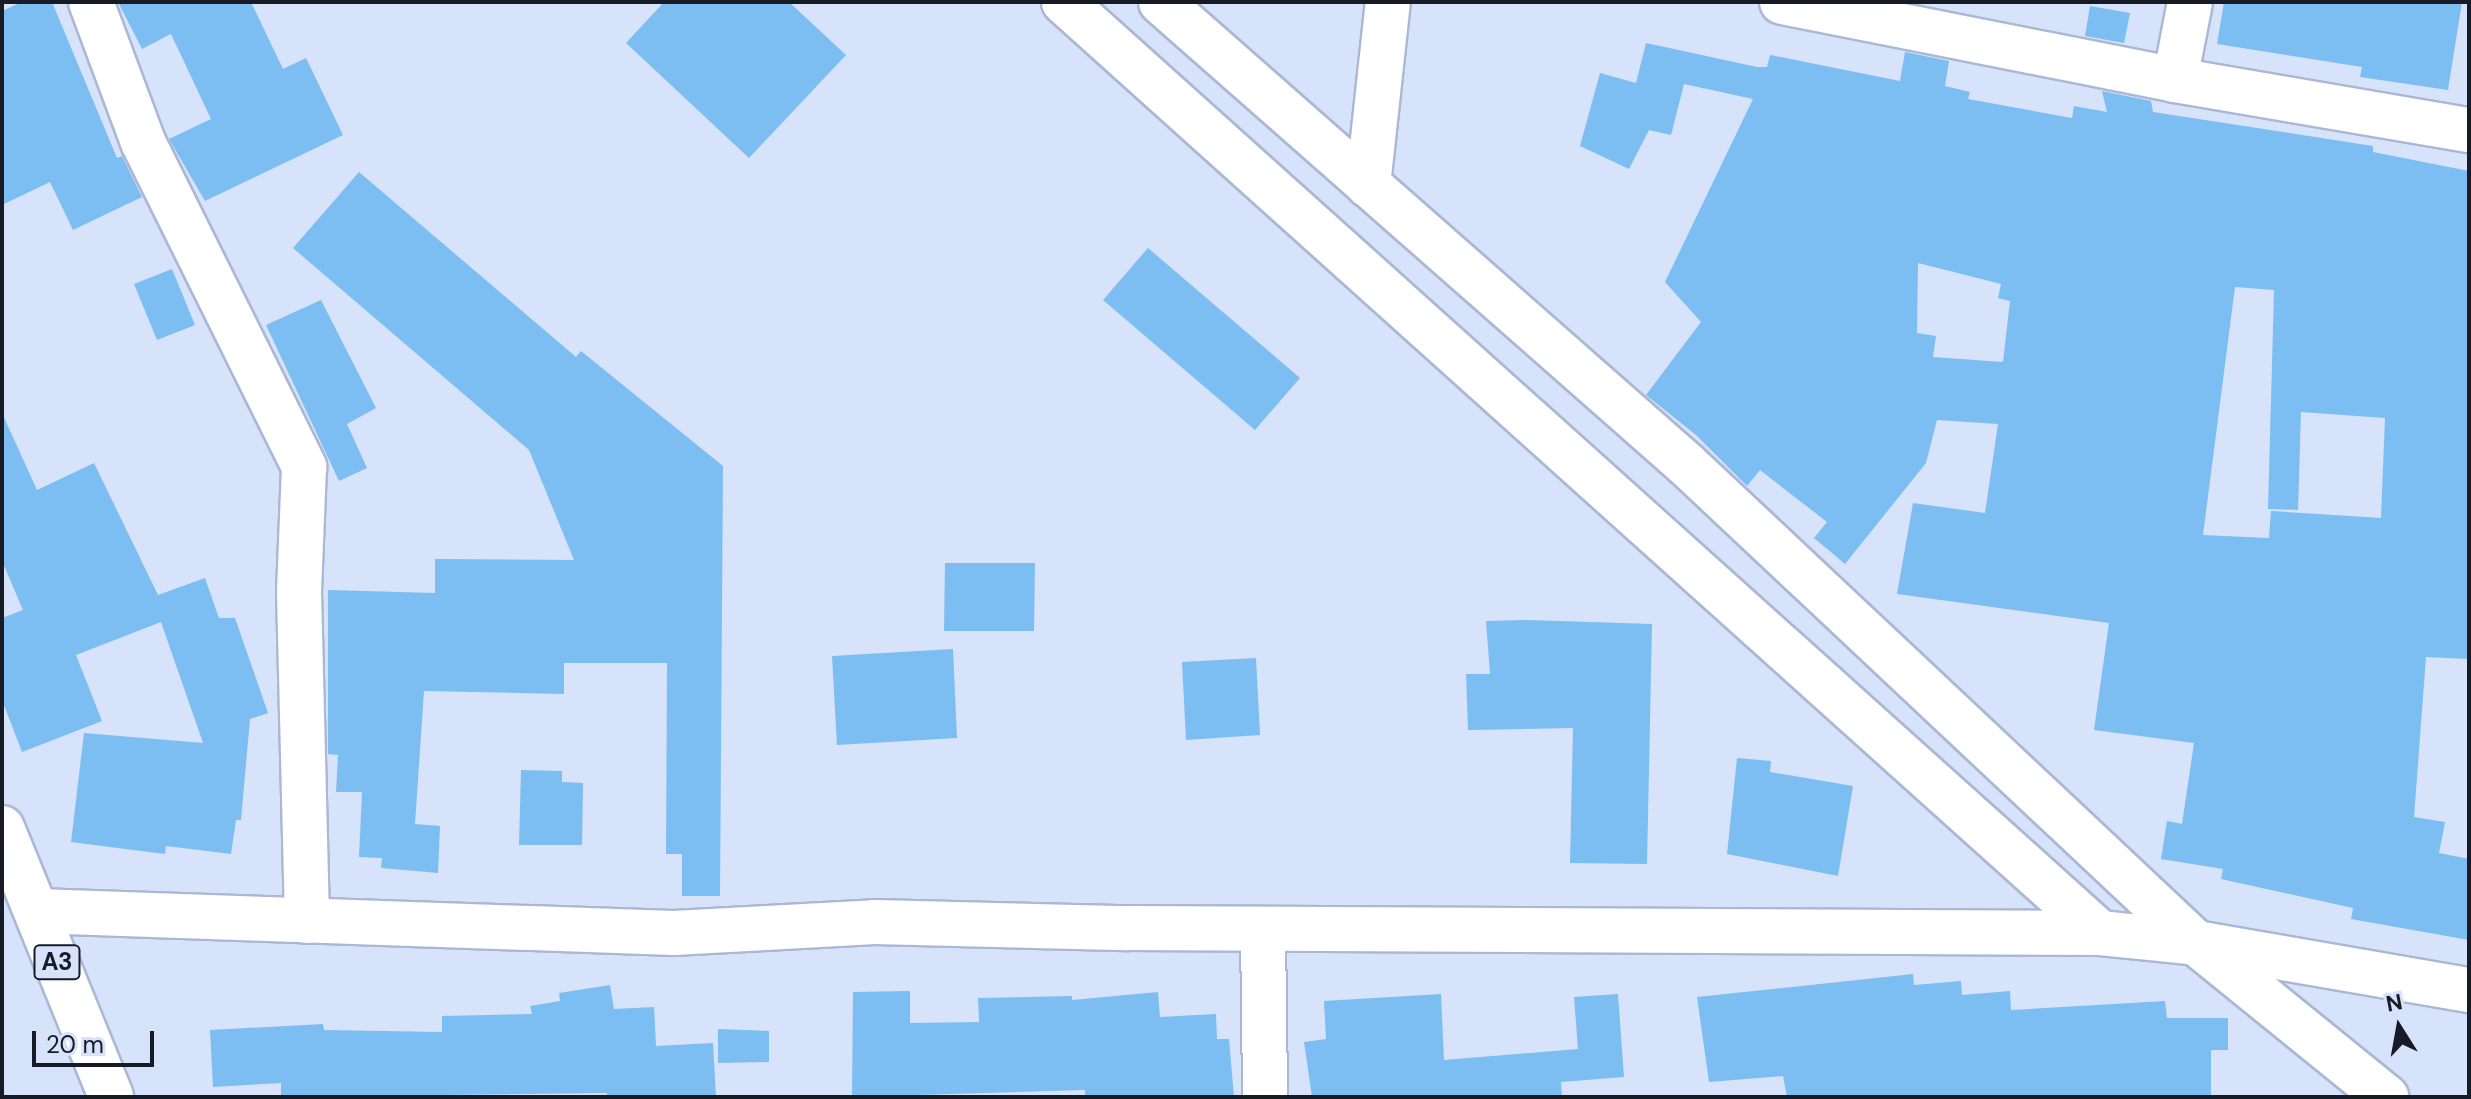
<!DOCTYPE html>
<html>
<head>
<meta charset="utf-8">
<style>
  body { margin:0 }
  #map { position:relative; width:2471px; height:1099px; overflow:hidden; background:#d7e2fb; font-family:"DM Sans",sans-serif }
  div>[style] { position:absolute }
  [style*='--x'] { left:calc(var(--x)*1px); top:calc(var(--y)*1px); width:calc(var(--w)*1px); rotate:calc(var(--a)*1deg) }
  .building>* { inset:0; background:#7cbef2 }
  .roads { filter:drop-shadow(2px 0 #abb8d5) drop-shadow(-2px 0 #abb8d5) drop-shadow(0 2px #abb8d5) drop-shadow(0 -2px #abb8d5) }
  .minor>* { height:44px; margin:-22px; padding:0 22px; transform-origin:22px; border-radius:22px; background:#fff }
  .highway>* { height:44px; margin:-22px; padding:0 22px; transform-origin:22px; border-radius:22px; background:#fff }
  span { translate:-50% -50%; white-space:nowrap; text-align:center; line-height:1.15; -webkit-text-stroke:6px #d7e2fb; paint-order:stroke }
  .shield-label span { padding:2px 6px; background:#d7e2fb; border:2px solid; border-radius:6px; -webkit-text-stroke-width:0 }
  .shield-label { font-size:24px; color:#161b25; font-weight:700 }
  .frame { position:absolute; inset:0; border:4px solid #161b25; pointer-events:none }
  .north { position:absolute; left:2359px; top:987px; width:80px; height:80px; -webkit-text-stroke:6px #d7e2fb; paint-order:stroke; rotate:349deg; font-size:22px; font-weight:700; line-height:32px; text-align:center; color:#161b25 }
  .north::after { content:''; display:block; margin:auto; width:28px; height:36px; background:#161b25; clip-path:polygon(50% 0,100% 100%,50% 72%,0 100%) }
  .scale { position:absolute; left:32px; top:1031px; width:122px; height:36px; box-sizing:border-box; border:4px solid #161b25; border-top:0; padding-left:10px; font-size:24px; line-height:28px; white-space:nowrap; color:#161b25; -webkit-text-stroke:6px #d7e2fb; paint-order:stroke }
</style>
</head>
<body>
<div id="map">
  <div class="building">
    <div style="clip-path:polygon(22px 2px,52px 2px,117px 158px,122px 156px,142px 197px,73px 230px,50px 182px,2px 205px,2px 11px)"></div>
    <div style="clip-path:polygon(118px 2px,251px 2px,283px 69px,306px 58px,343px 135px,205px 201px,169px 139px,211px 119px,171px 34px,142px 49px)"></div>
    <div style="clip-path:polygon(664px 2px,789px 2px,846px 55px,749px 158px,626px 43px)"></div>
    <div style="clip-path:polygon(2224px 2px,2462px 2px,2448px 90px,2360px 77px,2362px 67px,2217px 44px)"></div>
    <div style="clip-path:polygon(2090px 6px,2130px 13px,2124px 43px,2085px 36px)"></div>
    <div style="clip-path:polygon(evenodd,1646px 43px,1757px 67px,1767px 67px,1770px 55px,1900px 81px,1905px 52px,1949px 61px,1945px 86px,1970px 92px,1968px 99px,2072px 118px,2074px 106px,2107px 112px,2102px 91px,2151px 101px,2153px 112px,2373px 146px,2373px 152px,2469px 171px,2469px 659px,2426px 657px,2414px 817px,2445px 822px,2439px 853px,2469px 859px,2469px 940px,2351px 919px,2353px 908px,2221px 879px,2223px 869px,2161px 859px,2167px 821px,2182px 824px,2194px 743px,2094px 730px,2109px 623px,1897px 594px,1913px 503px,1985px 513px,1998px 424px,1937px 420px,1926px 463px,1845px 564px,1814px 538px,1827px 522px,1760px 470px,1747px 486px,1696px 435px,1646px 395px,1701px 322px,1665px 282px,1753px 99px,1684px 84px,1671px 135px,1649px 130px,1629px 169px,1580px 146px,1600px 73px,1636px 83px,1646px 43px,1918px 263px,2001px 284px,1998px 298px,2010px 301px,2003px 362px,1933px 357px,1936px 336px,1917px 333px,1918px 263px,1646px 43px,2235px 287px,2274px 290px,2268px 509px,2298px 510px,2301px 412px,2385px 418px,2381px 518px,2271px 511px,2269px 538px,2203px 535px,2235px 287px)"></div>
    <div style="clip-path:polygon(359px 172px,576px 357px,581px 351px,723px 466px,720px 896px,682px 896px,682px 854px,666px 854px,667px 663px,564px 663px,564px 694px,424px 691px,415px 824px,440px 826px,438px 873px,381px 868px,382px 858px,359px 857px,362px 792px,336px 792px,338px 755px,328px 754px,328px 590px,435px 593px,435px 559px,574px 560px,529px 450px,293px 248px)"></div>
    <div style="clip-path:polygon(1148px 248px,1300px 378px,1255px 430px,1103px 300px)"></div>
    <div style="clip-path:polygon(172px 269px,195px 325px,157px 340px,134px 284px)"></div>
    <div style="clip-path:polygon(321px 300px,376px 408px,347px 424px,367px 468px,339px 481px,266px 325px)"></div>
    <div style="clip-path:polygon(2px 413px,37px 490px,94px 463px,158px 595px,205px 578px,219px 618px,235px 618px,268px 713px,250px 719px,241px 820px,236px 820px,231px 854px,166px 846px,165px 854px,71px 842px,84px 733px,203px 743px,161px 622px,76px 655px,102px 721px,22px 752px,2px 700px,2px 618px,23px 610px,2px 561px)"></div>
    <div style="clip-path:polygon(945px 563px,1035px 563px,1034px 631px,944px 631px)"></div>
    <div style="clip-path:polygon(1527px 620px,1652px 624px,1647px 864px,1570px 863px,1573px 728px,1468px 730px,1466px 674px,1490px 674px,1486px 621px)"></div>
    <div style="clip-path:polygon(953px 649px,957px 738px,837px 745px,832px 656px)"></div>
    <div style="clip-path:polygon(1256px 658px,1260px 735px,1186px 740px,1182px 662px)"></div>
    <div style="clip-path:polygon(1737px 758px,1771px 761px,1770px 772px,1853px 786px,1838px 876px,1727px 854px)"></div>
    <div style="clip-path:polygon(521px 770px,562px 771px,562px 782px,583px 783px,582px 845px,519px 845px)"></div>
    <div style="clip-path:polygon(1913px 974px,1914px 985px,1961px 981px,1962px 995px,2010px 991px,2011px 1010px,2165px 1001px,2167px 1018px,2228px 1018px,2228px 1050px,2211px 1050px,2211px 1097px,1787px 1097px,1783px 1076px,1709px 1082px,1697px 997px)"></div>
    <div style="clip-path:polygon(610px 985px,614px 1009px,654px 1007px,656px 1046px,713px 1043px,716px 1097px,607px 1097px,607px 1093px,281px 1097px,281px 1083px,213px 1087px,210px 1030px,323px 1024px,324px 1030px,442px 1032px,442px 1016px,532px 1014px,530px 1006px,560px 1001px,559px 993px)"></div>
    <div style="clip-path:polygon(910px 991px,910px 1023px,979px 1022px,978px 998px,1072px 996px,1072px 1000px,1158px 992px,1160px 1017px,1216px 1014px,1217px 1039px,1229px 1039px,1234px 1097px,1085px 1097px,1085px 1090px,852px 1097px,853px 992px)"></div>
    <div style="clip-path:polygon(1441px 994px,1444px 1060px,1578px 1049px,1574px 997px,1618px 994px,1624px 1077px,1561px 1082px,1562px 1097px,1312px 1097px,1304px 1042px,1326px 1039px,1324px 1001px)"></div>
    <div style="clip-path:polygon(718px 1029px,769px 1031px,769px 1062px,718px 1063px)"></div>
  </div>
  <div class="roads">
    <div class="minor">
      <div style="--x:91;--y:2;--w:149;--a:69.6"></div>
      <div style="--x:143;--y:142;--w:363;--a:63.6"></div>
      <div style="--x:304;--y:467;--w:125;--a:92.3"></div>
      <div style="--x:299;--y:592;--w:329;--a:88.6"></div>
      <div style="--x:1064;--y:2;--w:1393;--a:41.94"></div>
      <div style="--x:1161;--y:2;--w:699;--a:41.35"></div>
      <div style="--x:1686;--y:464;--w:700;--a:43.2"></div>
      <div style="--x:2196;--y:943;--w:245;--a:39"></div>
      <div style="--x:1782;--y:2;--w:401;--a:11.2"></div>
      <div style="--x:2175;--y:80;--w:298;--a:9.7"></div>
      <div style="--x:2175;--y:80;--w:79;--a:-79.1"></div>
      <div style="--x:1368;--y:185;--w:184;--a:-83.8"></div>
      <div style="--x:37;--y:911;--w:637;--a:1.98"></div>
      <div style="--x:674;--y:933;--w:201;--a:-3.1"></div>
      <div style="--x:875;--y:922;--w:254;--a:1.4"></div>
      <div style="--x:1129;--y:928;--w:971;--a:0.3"></div>
      <div style="--x:2100;--y:933;--w:97;--a:5.9"></div>
      <div style="--x:2196;--y:943;--w:277;--a:9.8"></div>
      <div style="--x:1263;--y:929;--w:168;--a:89.3"></div>
    </div>
    <div class="highway">
      <div style="--x:2;--y:828;--w:290;--a:67.9"></div>
    </div>
  </div>
  <div class="shield-label">
    <span style="left:57px;top:962px">A3</span>
  </div>
  <div class="frame"></div>
  <div class="north">N</div>
  <div class="scale">20 m</div>
</div>
</body>
</html>
